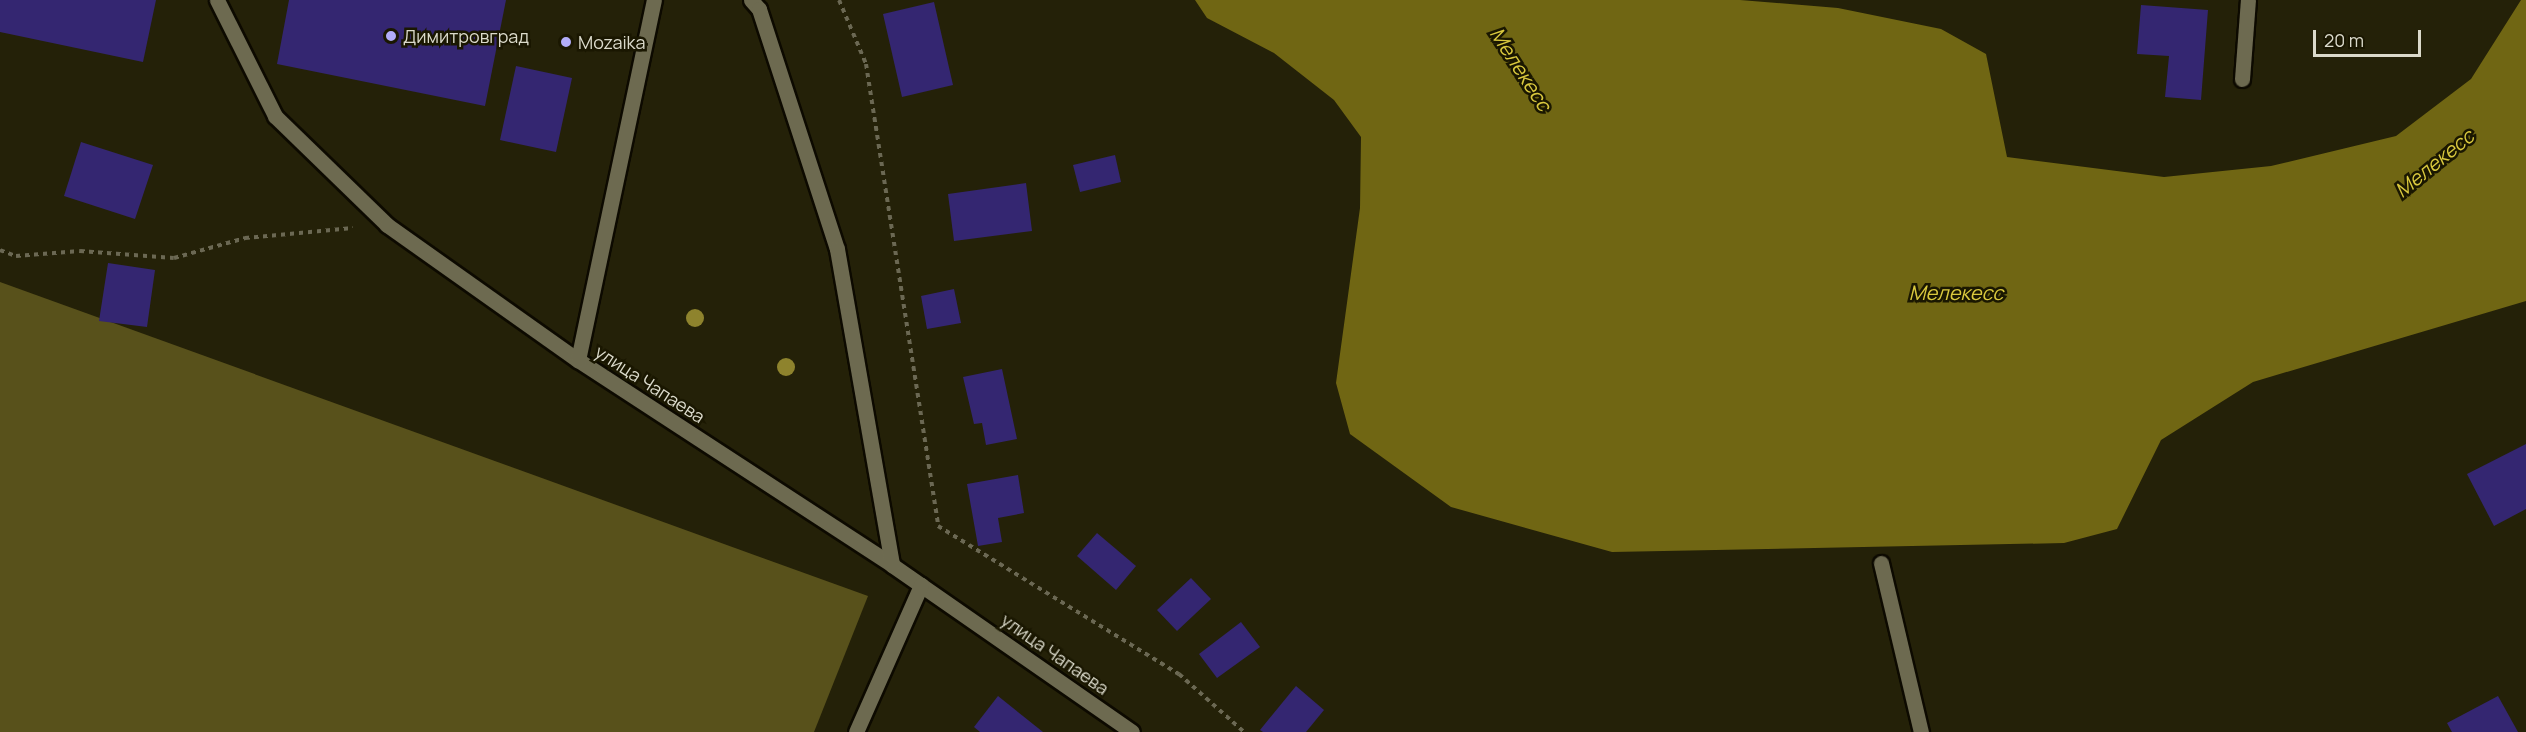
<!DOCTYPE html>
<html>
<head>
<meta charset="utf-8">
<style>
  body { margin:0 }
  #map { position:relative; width:2526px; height:732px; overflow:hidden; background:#242108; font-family:Manrope,sans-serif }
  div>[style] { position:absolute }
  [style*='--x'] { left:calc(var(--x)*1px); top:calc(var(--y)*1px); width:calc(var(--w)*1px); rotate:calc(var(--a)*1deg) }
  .forest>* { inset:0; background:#58511b }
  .water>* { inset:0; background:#706613 }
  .building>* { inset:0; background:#342671 }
  .path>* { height:4px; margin-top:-2px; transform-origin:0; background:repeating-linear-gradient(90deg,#6b6853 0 4.5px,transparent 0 9px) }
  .roads { filter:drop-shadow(2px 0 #0d0a00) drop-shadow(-2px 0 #0d0a00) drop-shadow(0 2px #0d0a00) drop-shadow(0 -2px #0d0a00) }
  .minor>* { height:15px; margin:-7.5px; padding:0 7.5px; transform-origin:7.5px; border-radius:7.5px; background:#6d6a50 }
  .trees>* { width:18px; height:18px; margin:-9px; border-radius:50%; background:#8e832d }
  .dots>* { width:16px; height:16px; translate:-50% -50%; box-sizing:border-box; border:3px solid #1a1701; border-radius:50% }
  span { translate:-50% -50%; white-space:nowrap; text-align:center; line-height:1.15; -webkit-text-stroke:5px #1a1701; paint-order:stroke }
  .poi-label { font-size:18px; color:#dbdacb }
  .left { translate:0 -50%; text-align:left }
  .street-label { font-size:18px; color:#dbdacb }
  .water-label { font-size:20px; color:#dac93e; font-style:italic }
  .scale { position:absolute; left:2313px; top:30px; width:108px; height:27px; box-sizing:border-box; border:3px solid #dbdacb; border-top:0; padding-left:8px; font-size:18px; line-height:21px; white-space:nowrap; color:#dbdacb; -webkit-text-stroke:4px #1a1701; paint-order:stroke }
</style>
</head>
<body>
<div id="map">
  <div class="forest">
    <div style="clip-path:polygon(0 282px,868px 596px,814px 732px,0 732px)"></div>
  </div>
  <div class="water">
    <div style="clip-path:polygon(1195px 0,1740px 0,1838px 8px,1941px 29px,1986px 54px,2007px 157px,2164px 177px,2271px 166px,2396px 136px,2471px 79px,2521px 0,2526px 0,2526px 301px,2253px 382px,2161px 440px,2117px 529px,2064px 543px,1612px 552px,1451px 507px,1350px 434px,1336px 383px,1360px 208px,1361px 137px,1334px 100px,1274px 53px,1207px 18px)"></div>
  </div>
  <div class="building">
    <div style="clip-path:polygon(0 0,156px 0,143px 62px,0 32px)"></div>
    <div style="clip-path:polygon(289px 0,506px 0,485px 106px,277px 64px)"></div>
    <div style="clip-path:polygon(934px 2px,953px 85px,902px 97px,883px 14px)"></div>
    <div style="clip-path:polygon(2141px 5px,2208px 10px,2201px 100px,2165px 97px,2169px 56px,2137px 54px)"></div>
    <div style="clip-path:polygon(516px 66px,572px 78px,556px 152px,500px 140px)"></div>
    <div style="clip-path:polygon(81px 142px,153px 165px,135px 219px,64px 196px)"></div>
    <div style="clip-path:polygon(1115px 155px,1121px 182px,1080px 192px,1073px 165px)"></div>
    <div style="clip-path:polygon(1026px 183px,1032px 231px,954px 241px,948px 194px)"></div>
    <div style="clip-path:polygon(108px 263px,155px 270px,147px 327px,99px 321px)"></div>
    <div style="clip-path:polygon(954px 289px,961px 323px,927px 329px,921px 296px)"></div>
    <div style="clip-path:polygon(1002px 369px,1017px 439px,986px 445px,982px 423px,974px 424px,963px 377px)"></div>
    <div style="clip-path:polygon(2526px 444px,2526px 509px,2494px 526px,2467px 474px)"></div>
    <div style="clip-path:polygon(1018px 475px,1024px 513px,998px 518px,1002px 542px,978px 546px,967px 484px)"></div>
    <div style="clip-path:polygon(1097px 533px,1136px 566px,1116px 590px,1077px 556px)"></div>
    <div style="clip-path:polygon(1191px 578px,1211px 599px,1177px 631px,1157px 610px)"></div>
    <div style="clip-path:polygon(1241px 622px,1260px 647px,1217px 678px,1199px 654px)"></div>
    <div style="clip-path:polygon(1296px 686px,1324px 710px,1306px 732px,1263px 732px,1260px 730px)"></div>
    <div style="clip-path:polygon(998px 696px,1043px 732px,980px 732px,974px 727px)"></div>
    <div style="clip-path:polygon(2498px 696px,2518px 732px,2452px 732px,2447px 723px)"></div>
  </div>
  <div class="path">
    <div style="--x:839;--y:0;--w:69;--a:67.1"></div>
    <div style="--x:866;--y:64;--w:468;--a:81.1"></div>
    <div style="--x:938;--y:526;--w:283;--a:31.6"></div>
    <div style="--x:1179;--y:674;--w:87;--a:41.7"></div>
    <div style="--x:0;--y:250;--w:17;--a:21"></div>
    <div style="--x:16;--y:256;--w:64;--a:-4.5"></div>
    <div style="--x:80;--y:251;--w:94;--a:4.3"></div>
    <div style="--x:174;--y:258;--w:74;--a:-15.7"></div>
    <div style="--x:245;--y:238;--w:108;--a:-5.3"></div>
  </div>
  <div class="roads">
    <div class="minor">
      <div style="--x:217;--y:0;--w:130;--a:63.4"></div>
      <div style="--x:275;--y:116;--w:156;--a:44.2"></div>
      <div style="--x:387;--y:225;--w:234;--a:35.3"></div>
      <div style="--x:578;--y:360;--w:375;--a:33.1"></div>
      <div style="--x:892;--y:565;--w:292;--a:34.8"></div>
      <div style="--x:751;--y:0;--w:12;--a:48"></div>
      <div style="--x:759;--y:9;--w:252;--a:72"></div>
      <div style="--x:837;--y:249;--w:321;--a:80.1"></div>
      <div style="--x:2242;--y:79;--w:79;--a:-85.7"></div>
      <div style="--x:578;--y:360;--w:368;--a:-78.1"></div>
      <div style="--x:1881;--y:563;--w:174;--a:76.7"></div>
      <div style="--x:856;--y:732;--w:161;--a:-66.1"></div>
    </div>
  </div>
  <div class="trees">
    <div style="left:695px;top:318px"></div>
    <div style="left:786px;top:367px"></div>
  </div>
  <div class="dots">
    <div style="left:391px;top:36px;background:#b2adf9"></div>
    <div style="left:566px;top:42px;background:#b2adf9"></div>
  </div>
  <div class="poi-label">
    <span class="left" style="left:403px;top:36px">Димитровград</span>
    <span class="left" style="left:578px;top:42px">Mozaika</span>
  </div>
  <div class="street-label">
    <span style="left:650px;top:384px;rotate:33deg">улица Чапаева</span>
    <span style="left:1055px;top:654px;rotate:35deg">улица Чапаева</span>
  </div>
  <div class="water-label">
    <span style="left:1521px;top:69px;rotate:57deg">Мелекесс</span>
    <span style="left:2434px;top:163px;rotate:-39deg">Мелекесс</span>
    <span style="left:1956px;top:292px">Мелекесс</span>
  </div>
  <div class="scale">20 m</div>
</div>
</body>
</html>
